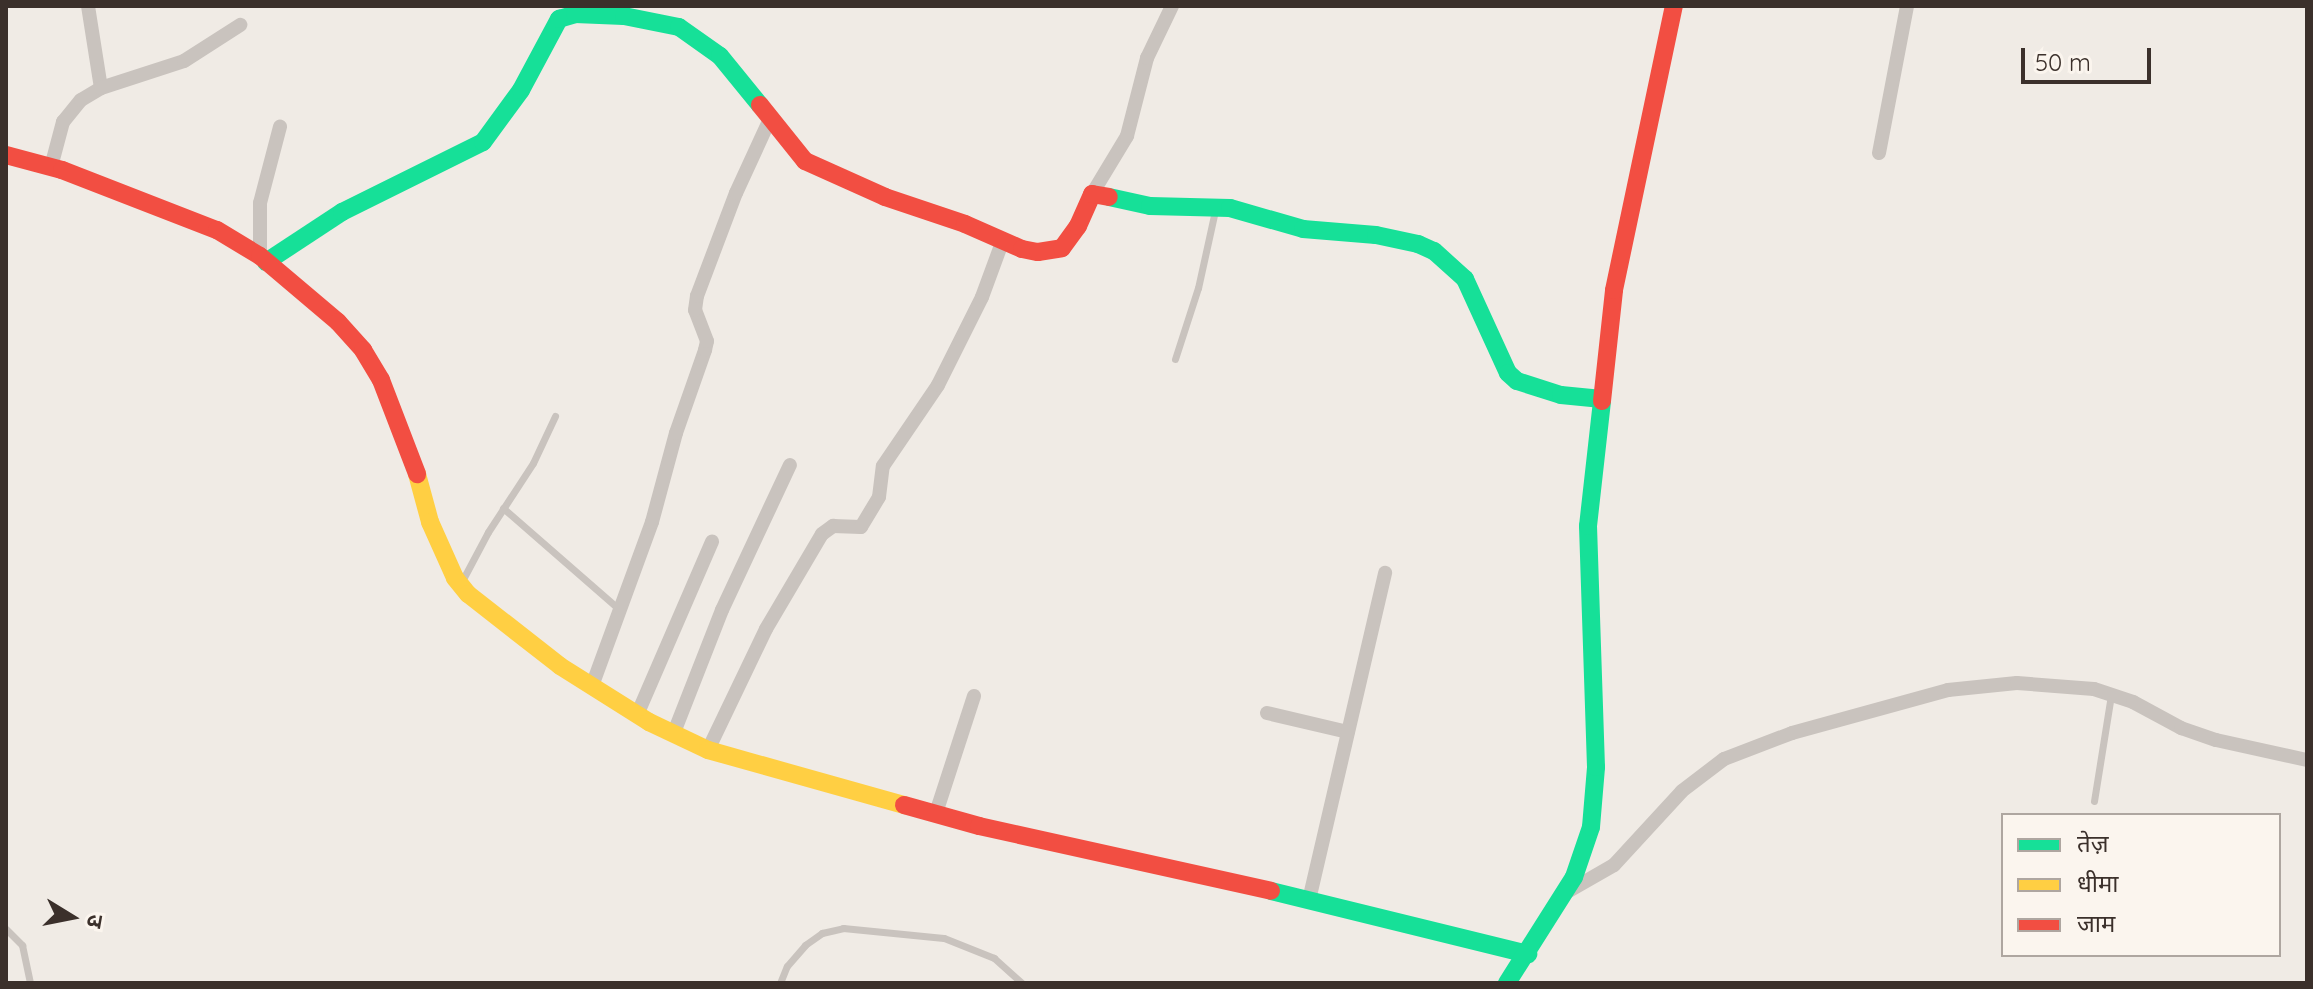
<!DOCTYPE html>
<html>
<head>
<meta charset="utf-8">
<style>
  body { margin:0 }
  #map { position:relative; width:2313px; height:989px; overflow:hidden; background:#f0ebe5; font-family:Quicksand,"Noto Sans Devanagari",sans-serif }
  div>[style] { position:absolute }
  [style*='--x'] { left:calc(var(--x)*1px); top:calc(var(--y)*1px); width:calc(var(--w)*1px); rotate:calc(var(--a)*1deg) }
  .lane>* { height:7px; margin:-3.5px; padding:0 3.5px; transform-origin:3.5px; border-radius:3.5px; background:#c9c3be }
  .street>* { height:14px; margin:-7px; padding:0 7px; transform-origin:7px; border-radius:7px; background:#c9c3be }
  .fast>* { height:18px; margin:-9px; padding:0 9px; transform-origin:9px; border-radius:9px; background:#16e098 }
  .slow>* { height:18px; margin:-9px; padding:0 9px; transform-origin:9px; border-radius:9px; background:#ffcf43 }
  .jam>* { height:18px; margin:-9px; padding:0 9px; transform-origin:9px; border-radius:9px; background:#f24e42 }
  span { translate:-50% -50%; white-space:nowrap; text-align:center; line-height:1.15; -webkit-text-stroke:8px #fbf5ee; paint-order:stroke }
  .frame { position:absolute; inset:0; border:8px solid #3b302b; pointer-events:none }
  .legend { position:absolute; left:2001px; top:813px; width:280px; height:144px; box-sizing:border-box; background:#fbf5ee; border:2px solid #aea6a0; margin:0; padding:10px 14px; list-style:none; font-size:24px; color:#3b302b }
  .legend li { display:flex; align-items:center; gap:16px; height:40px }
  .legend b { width:40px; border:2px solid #aea6a0 }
  .north { position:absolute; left:32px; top:877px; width:80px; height:80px; -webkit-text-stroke:6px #fbf5ee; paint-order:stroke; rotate:100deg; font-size:22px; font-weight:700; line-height:32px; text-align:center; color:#3b302b }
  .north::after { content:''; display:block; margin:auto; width:28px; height:36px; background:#3b302b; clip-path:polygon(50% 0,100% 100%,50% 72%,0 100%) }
  .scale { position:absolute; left:2021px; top:48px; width:130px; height:36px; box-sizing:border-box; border:4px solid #3b302b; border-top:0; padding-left:10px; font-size:24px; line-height:28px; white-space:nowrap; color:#3b302b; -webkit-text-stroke:6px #fbf5ee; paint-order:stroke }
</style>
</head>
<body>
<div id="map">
  <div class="lane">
    <div style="--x:1175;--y:359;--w:75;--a:-72.1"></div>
    <div style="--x:1198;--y:288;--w:79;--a:-77.6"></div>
    <div style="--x:503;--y:508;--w:155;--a:41.1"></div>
    <div style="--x:462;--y:581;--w:55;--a:-62"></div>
    <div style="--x:488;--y:532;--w:82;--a:-56.9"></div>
    <div style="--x:533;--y:463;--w:52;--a:-64.9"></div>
    <div style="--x:2094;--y:801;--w:107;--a:-80.9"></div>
    <div style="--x:6;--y:929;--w:23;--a:45"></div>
    <div style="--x:22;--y:945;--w:39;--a:78"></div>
    <div style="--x:780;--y:983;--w:18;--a:-68"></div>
    <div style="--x:787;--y:966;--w:28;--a:-49"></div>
    <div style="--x:805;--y:945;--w:21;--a:-35"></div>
    <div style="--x:822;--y:933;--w:22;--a:-13"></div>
    <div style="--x:843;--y:928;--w:101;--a:5.7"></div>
    <div style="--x:944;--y:938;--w:54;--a:21.8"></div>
    <div style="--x:994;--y:958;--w:38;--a:42"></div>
  </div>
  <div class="street">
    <div style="--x:88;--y:6;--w:83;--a:81"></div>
    <div style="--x:1879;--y:153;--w:150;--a:-79.2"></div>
    <div style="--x:51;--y:167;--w:47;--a:-75.1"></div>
    <div style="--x:63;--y:122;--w:28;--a:-51"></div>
    <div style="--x:81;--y:100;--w:23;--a:-31"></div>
    <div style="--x:101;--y:88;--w:87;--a:-18"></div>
    <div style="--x:184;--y:61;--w:67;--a:-32.7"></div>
    <div style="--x:1092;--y:194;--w:68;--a:-58.9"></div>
    <div style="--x:1127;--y:136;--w:81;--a:-75.6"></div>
    <div style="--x:1147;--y:58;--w:58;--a:-64.3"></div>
    <div style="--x:260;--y:256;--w:53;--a:-90"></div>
    <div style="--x:260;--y:203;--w:79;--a:-75.3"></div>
    <div style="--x:592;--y:686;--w:175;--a:-69.9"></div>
    <div style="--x:652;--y:522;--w:92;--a:-74.9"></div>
    <div style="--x:676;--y:433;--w:88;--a:-70.7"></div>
    <div style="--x:705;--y:350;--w:9;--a:-77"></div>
    <div style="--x:707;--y:341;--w:33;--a:-111"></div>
    <div style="--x:695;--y:310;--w:14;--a:-82"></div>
    <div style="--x:697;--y:296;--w:110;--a:-69.3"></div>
    <div style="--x:736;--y:193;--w:84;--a:-65.3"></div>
    <div style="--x:1267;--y:713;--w:83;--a:13.2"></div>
    <div style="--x:637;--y:715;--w:189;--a:-66.6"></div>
    <div style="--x:673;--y:735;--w:134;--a:-68.6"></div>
    <div style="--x:722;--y:610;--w:160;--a:-64.9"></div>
    <div style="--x:708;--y:750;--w:134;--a:-64.4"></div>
    <div style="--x:766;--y:629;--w:110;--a:-59.5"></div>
    <div style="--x:822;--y:534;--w:14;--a:-36"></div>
    <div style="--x:833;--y:526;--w:28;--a:2"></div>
    <div style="--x:861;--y:527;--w:35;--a:-59"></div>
    <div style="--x:879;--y:497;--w:31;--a:-83"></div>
    <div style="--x:883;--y:466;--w:98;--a:-55.8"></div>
    <div style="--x:938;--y:385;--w:98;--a:-63.4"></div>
    <div style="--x:982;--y:297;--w:61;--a:-69.8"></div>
    <div style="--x:936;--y:813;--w:123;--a:-72"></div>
    <div style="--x:1567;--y:892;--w:54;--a:-29.9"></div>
    <div style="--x:1614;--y:865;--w:100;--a:-47.4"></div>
    <div style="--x:1682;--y:791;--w:53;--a:-37.3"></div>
    <div style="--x:1724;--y:759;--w:73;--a:-20.9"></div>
    <div style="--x:1792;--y:733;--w:162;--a:-15.4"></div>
    <div style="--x:1948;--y:690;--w:69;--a:-5.8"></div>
    <div style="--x:2017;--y:683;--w:77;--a:4.5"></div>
    <div style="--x:2094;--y:689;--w:41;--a:18.4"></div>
    <div style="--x:2133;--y:702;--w:55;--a:28.4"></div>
    <div style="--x:2181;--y:728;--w:37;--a:19"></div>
    <div style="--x:2216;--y:740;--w:93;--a:12.4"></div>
    <div style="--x:1309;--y:900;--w:336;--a:-76.9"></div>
  </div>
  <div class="fast">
    <div style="--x:1109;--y:197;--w:42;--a:12.4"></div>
    <div style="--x:1150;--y:206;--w:80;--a:1.4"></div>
    <div style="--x:1230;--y:208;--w:76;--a:16"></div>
    <div style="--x:1303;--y:229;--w:73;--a:4.7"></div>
    <div style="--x:1376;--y:235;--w:43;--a:12.1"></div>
    <div style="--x:1418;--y:244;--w:17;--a:24"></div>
    <div style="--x:1434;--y:251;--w:42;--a:42.1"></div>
    <div style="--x:1465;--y:279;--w:103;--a:65.4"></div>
    <div style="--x:1508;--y:373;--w:12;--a:42"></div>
    <div style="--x:1517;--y:381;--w:46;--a:17.7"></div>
    <div style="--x:1561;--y:395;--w:41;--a:5.6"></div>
    <div style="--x:266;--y:262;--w:91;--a:-33.3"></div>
    <div style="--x:342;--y:212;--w:157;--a:-26.4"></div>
    <div style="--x:483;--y:142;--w:64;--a:-53.8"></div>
    <div style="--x:521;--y:90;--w:81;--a:-61.8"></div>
    <div style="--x:559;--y:19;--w:17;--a:-17"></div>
    <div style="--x:575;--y:14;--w:49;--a:2.3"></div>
    <div style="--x:624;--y:16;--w:56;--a:11.3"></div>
    <div style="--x:679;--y:27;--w:50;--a:35.3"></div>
    <div style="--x:720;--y:56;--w:63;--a:50.8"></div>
    <div style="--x:1271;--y:891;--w:265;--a:13.8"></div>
    <div style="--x:1507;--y:983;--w:125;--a:-57.7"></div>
    <div style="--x:1574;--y:877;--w:53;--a:-71.2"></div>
    <div style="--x:1591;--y:827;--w:60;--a:-85.2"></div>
    <div style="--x:1596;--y:767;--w:241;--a:-91.9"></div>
    <div style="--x:1588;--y:526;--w:126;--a:-83.6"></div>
  </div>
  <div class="slow">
    <div style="--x:417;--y:474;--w:50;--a:74.8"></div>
    <div style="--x:430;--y:522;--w:61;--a:65.9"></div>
    <div style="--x:455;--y:578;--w:21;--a:51"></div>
    <div style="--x:468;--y:594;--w:117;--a:38"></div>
    <div style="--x:560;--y:666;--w:105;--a:32.2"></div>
    <div style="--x:649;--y:722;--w:65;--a:25.4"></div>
    <div style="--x:708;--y:750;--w:204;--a:15.7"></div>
  </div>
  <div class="jam">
    <div style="--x:760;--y:105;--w:72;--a:51.2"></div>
    <div style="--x:805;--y:161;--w:88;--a:24.2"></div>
    <div style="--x:885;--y:197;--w:84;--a:18.6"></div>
    <div style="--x:965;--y:224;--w:62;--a:23.7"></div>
    <div style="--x:1022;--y:249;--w:16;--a:11"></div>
    <div style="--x:1038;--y:252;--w:24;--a:-9"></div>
    <div style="--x:1062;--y:248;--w:27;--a:-54"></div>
    <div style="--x:1078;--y:226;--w:35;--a:-66"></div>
    <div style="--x:1092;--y:194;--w:17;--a:10"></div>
    <div style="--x:6;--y:155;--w:58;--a:15"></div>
    <div style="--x:62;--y:170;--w:166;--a:21.2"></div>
    <div style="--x:217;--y:230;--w:50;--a:31.2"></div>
    <div style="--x:260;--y:256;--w:102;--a:40.2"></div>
    <div style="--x:338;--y:322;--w:38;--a:48"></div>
    <div style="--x:363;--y:350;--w:35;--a:59"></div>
    <div style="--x:381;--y:380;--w:101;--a:69"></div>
    <div style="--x:1602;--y:401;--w:112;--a:-83.8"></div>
    <div style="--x:1614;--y:290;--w:290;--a:-78.1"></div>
    <div style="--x:904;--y:805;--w:78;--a:15.6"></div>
    <div style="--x:979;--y:826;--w:299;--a:12.5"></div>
  </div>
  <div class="frame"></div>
  <ul class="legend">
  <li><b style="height:10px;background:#16e098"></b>तेज़</li>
  <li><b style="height:10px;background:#ffcf43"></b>धीमा</li>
  <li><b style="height:10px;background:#f24e42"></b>जाम</li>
  </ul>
  <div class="north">उ</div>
  <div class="scale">50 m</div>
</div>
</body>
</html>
